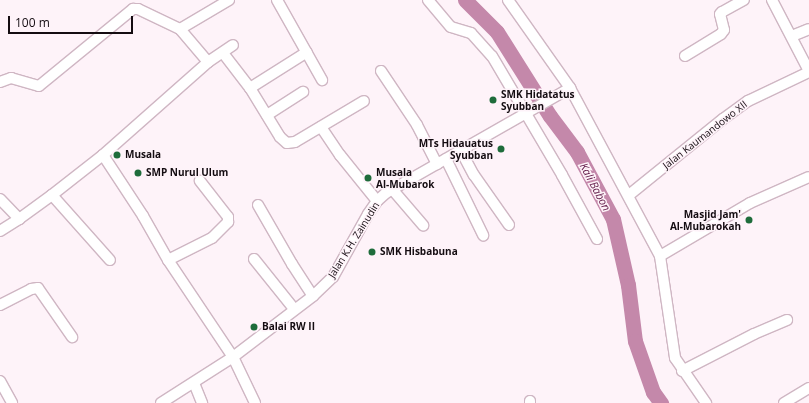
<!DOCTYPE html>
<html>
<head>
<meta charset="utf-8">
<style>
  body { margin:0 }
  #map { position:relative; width:809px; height:403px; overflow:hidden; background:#fef3f9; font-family:"Open Sans",sans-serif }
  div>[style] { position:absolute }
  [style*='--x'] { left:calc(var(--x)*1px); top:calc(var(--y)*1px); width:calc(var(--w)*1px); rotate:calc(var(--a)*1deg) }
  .river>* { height:15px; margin:-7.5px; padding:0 7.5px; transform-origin:7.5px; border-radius:7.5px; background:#c488aa }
  .roads { filter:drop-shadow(1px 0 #cfb6c3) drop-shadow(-1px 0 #cfb6c3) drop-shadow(0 1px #cfb6c3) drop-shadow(0 -1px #cfb6c3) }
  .minor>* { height:10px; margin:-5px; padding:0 5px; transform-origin:5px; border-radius:5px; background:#fff }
  .dots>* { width:11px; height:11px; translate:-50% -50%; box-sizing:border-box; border:2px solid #fef3f9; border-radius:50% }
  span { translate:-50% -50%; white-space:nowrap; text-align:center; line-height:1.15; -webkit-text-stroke:3px #fef3f9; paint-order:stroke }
  .poi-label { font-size:10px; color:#140c11; font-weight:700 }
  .left { translate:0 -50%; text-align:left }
  .right { translate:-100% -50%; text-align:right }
  .street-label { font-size:10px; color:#140c11 }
  .water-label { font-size:11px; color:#601947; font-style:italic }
  .scale { position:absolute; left:8px; top:16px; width:125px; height:18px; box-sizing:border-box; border:2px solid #140c11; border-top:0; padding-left:5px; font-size:12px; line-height:14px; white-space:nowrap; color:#140c11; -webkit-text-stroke:3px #fef3f9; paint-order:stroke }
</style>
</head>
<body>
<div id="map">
  <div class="river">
    <div style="--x:465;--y:0;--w:45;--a:45"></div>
    <div style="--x:497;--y:32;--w:99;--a:57.8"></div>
    <div style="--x:550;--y:116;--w:45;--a:53.1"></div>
    <div style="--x:577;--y:152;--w:76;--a:61.8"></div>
    <div style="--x:613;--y:219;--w:68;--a:77.2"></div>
    <div style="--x:628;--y:285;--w:56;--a:82.9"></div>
    <div style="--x:635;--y:341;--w:54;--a:70.6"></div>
    <div style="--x:653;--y:392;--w:14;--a:54"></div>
  </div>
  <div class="roads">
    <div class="minor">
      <div style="--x:277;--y:0;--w:92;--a:60.6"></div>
      <div style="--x:428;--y:0;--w:35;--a:50"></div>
      <div style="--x:451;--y:27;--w:21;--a:17"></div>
      <div style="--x:471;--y:33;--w:31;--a:48"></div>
      <div style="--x:492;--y:56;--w:138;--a:59.5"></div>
      <div style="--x:562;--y:175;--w:73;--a:61.3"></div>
      <div style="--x:508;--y:0;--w:108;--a:54.8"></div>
      <div style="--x:570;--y:88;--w:191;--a:61.8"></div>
      <div style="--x:660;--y:256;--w:103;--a:81.6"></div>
      <div style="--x:675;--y:358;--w:55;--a:55.4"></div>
      <div style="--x:772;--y:0;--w:80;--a:62.5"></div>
      <div style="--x:792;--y:36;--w:18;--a:-22"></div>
      <div style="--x:223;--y:53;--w:44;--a:52.4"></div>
      <div style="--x:250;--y:88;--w:57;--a:58.5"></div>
      <div style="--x:280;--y:137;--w:9;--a:41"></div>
      <div style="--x:287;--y:143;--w:8;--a:-7"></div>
      <div style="--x:295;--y:142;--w:80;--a:-30.7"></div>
      <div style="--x:685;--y:56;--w:42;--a:-31.4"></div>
      <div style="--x:721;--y:34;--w:5;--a:-53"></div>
      <div style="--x:724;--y:30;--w:16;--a:-104"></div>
      <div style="--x:720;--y:14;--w:3;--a:-45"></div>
      <div style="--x:722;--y:12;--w:25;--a:-29"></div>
      <div style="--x:208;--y:62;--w:30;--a:-34"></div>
      <div style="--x:381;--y:71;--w:65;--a:56.3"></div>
      <div style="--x:417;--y:125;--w:44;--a:62.9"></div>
      <div style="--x:0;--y:82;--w:12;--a:-20"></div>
      <div style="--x:11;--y:78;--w:29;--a:16"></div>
      <div style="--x:39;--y:86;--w:122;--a:-39.3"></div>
      <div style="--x:133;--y:9;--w:5;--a:0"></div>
      <div style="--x:138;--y:9;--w:47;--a:25.5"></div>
      <div style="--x:250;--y:88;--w:67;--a:-32.3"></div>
      <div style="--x:267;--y:115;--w:43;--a:-32.6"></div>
      <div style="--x:321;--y:127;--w:34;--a:56"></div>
      <div style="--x:340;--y:155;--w:59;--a:51.2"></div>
      <div style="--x:461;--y:151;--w:27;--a:62"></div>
      <div style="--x:474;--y:175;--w:61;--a:55"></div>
      <div style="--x:103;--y:155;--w:73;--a:56.7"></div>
      <div style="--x:143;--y:216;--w:51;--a:60.4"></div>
      <div style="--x:168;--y:260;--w:117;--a:56.2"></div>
      <div style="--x:233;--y:357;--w:51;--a:64.4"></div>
      <div style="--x:446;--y:159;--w:85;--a:64"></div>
      <div style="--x:392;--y:189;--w:48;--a:49.3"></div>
      <div style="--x:52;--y:195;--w:87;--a:48.3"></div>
      <div style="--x:629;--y:195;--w:121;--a:-39"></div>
      <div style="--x:723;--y:119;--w:31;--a:-36"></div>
      <div style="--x:748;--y:101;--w:68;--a:-25.4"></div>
      <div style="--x:0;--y:199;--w:28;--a:46"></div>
      <div style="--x:19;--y:219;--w:41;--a:-36"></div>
      <div style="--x:52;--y:195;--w:65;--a:-38.1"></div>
      <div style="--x:103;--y:155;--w:140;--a:-41.5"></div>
      <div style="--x:208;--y:62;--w:43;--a:-130.3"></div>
      <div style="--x:180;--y:29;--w:57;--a:-30.6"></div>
      <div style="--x:258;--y:205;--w:68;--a:60"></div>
      <div style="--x:292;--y:264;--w:38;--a:57"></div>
      <div style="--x:0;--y:231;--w:22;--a:-32"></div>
      <div style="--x:660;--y:256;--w:104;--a:-30.5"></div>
      <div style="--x:750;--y:203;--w:64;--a:-23.8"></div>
      <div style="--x:254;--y:259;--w:64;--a:51.3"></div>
      <div style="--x:168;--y:260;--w:49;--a:-26.6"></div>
      <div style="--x:212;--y:238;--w:23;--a:-45"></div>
      <div style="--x:228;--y:222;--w:5;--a:-90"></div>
      <div style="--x:228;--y:217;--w:46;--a:-127.9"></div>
      <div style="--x:0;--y:305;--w:35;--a:-27"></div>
      <div style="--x:31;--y:289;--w:7;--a:-8"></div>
      <div style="--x:38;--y:288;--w:60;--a:55.2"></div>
      <div style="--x:682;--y:371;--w:81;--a:-27.2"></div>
      <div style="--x:754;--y:334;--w:36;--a:-23"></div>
      <div style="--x:0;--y:381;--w:25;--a:61"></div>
      <div style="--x:194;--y:383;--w:22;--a:68"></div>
      <div style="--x:530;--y:401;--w:2;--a:90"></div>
      <div style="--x:161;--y:403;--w:85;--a:-32.6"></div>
      <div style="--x:233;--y:357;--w:101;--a:-37.3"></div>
      <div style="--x:313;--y:296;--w:28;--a:-44"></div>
      <div style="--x:333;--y:277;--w:72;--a:-60.9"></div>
      <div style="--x:368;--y:214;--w:16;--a:-55"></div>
      <div style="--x:377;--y:201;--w:12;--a:-42"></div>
      <div style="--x:386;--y:193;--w:212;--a:-29.7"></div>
      <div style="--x:784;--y:403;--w:29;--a:-31"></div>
    </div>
  </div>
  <div class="dots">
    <div style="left:493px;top:100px;background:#1e6c3b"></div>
    <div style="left:501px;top:149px;background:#1e6c3b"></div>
    <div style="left:117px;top:155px;background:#1e6c3b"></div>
    <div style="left:138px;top:173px;background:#1e6c3b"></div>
    <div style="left:368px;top:178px;background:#1e6c3b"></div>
    <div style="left:749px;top:220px;background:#1e6c3b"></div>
    <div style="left:372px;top:252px;background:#1e6c3b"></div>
    <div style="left:254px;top:327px;background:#1e6c3b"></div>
  </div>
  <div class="poi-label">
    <span class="left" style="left:501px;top:100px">SMK Hidatatus<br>Syubban</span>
    <span class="right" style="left:493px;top:149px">MTs Hidauatus<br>Syubban</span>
    <span class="left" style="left:125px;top:155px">Musala</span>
    <span class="left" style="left:376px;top:178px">Musala<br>Al-Mubarok</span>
    <span class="left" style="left:146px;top:173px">SMP Nurul Ulum</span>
    <span class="right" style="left:741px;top:220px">Masjid Jam'<br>Al-Mubarokah</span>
    <span class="left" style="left:380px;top:252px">SMK Hisbabuna</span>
    <span class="left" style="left:262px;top:327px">Balai RW II</span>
  </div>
  <div class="street-label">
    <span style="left:705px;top:135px;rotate:-38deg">Jalan Kaumandowo XII</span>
    <span style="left:354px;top:240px;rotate:-58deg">Jalan K.H. Zainudin</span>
  </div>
  <div class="water-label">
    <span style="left:595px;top:187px;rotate:62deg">Kali Babon</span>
  </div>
  <div class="scale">100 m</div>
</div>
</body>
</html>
